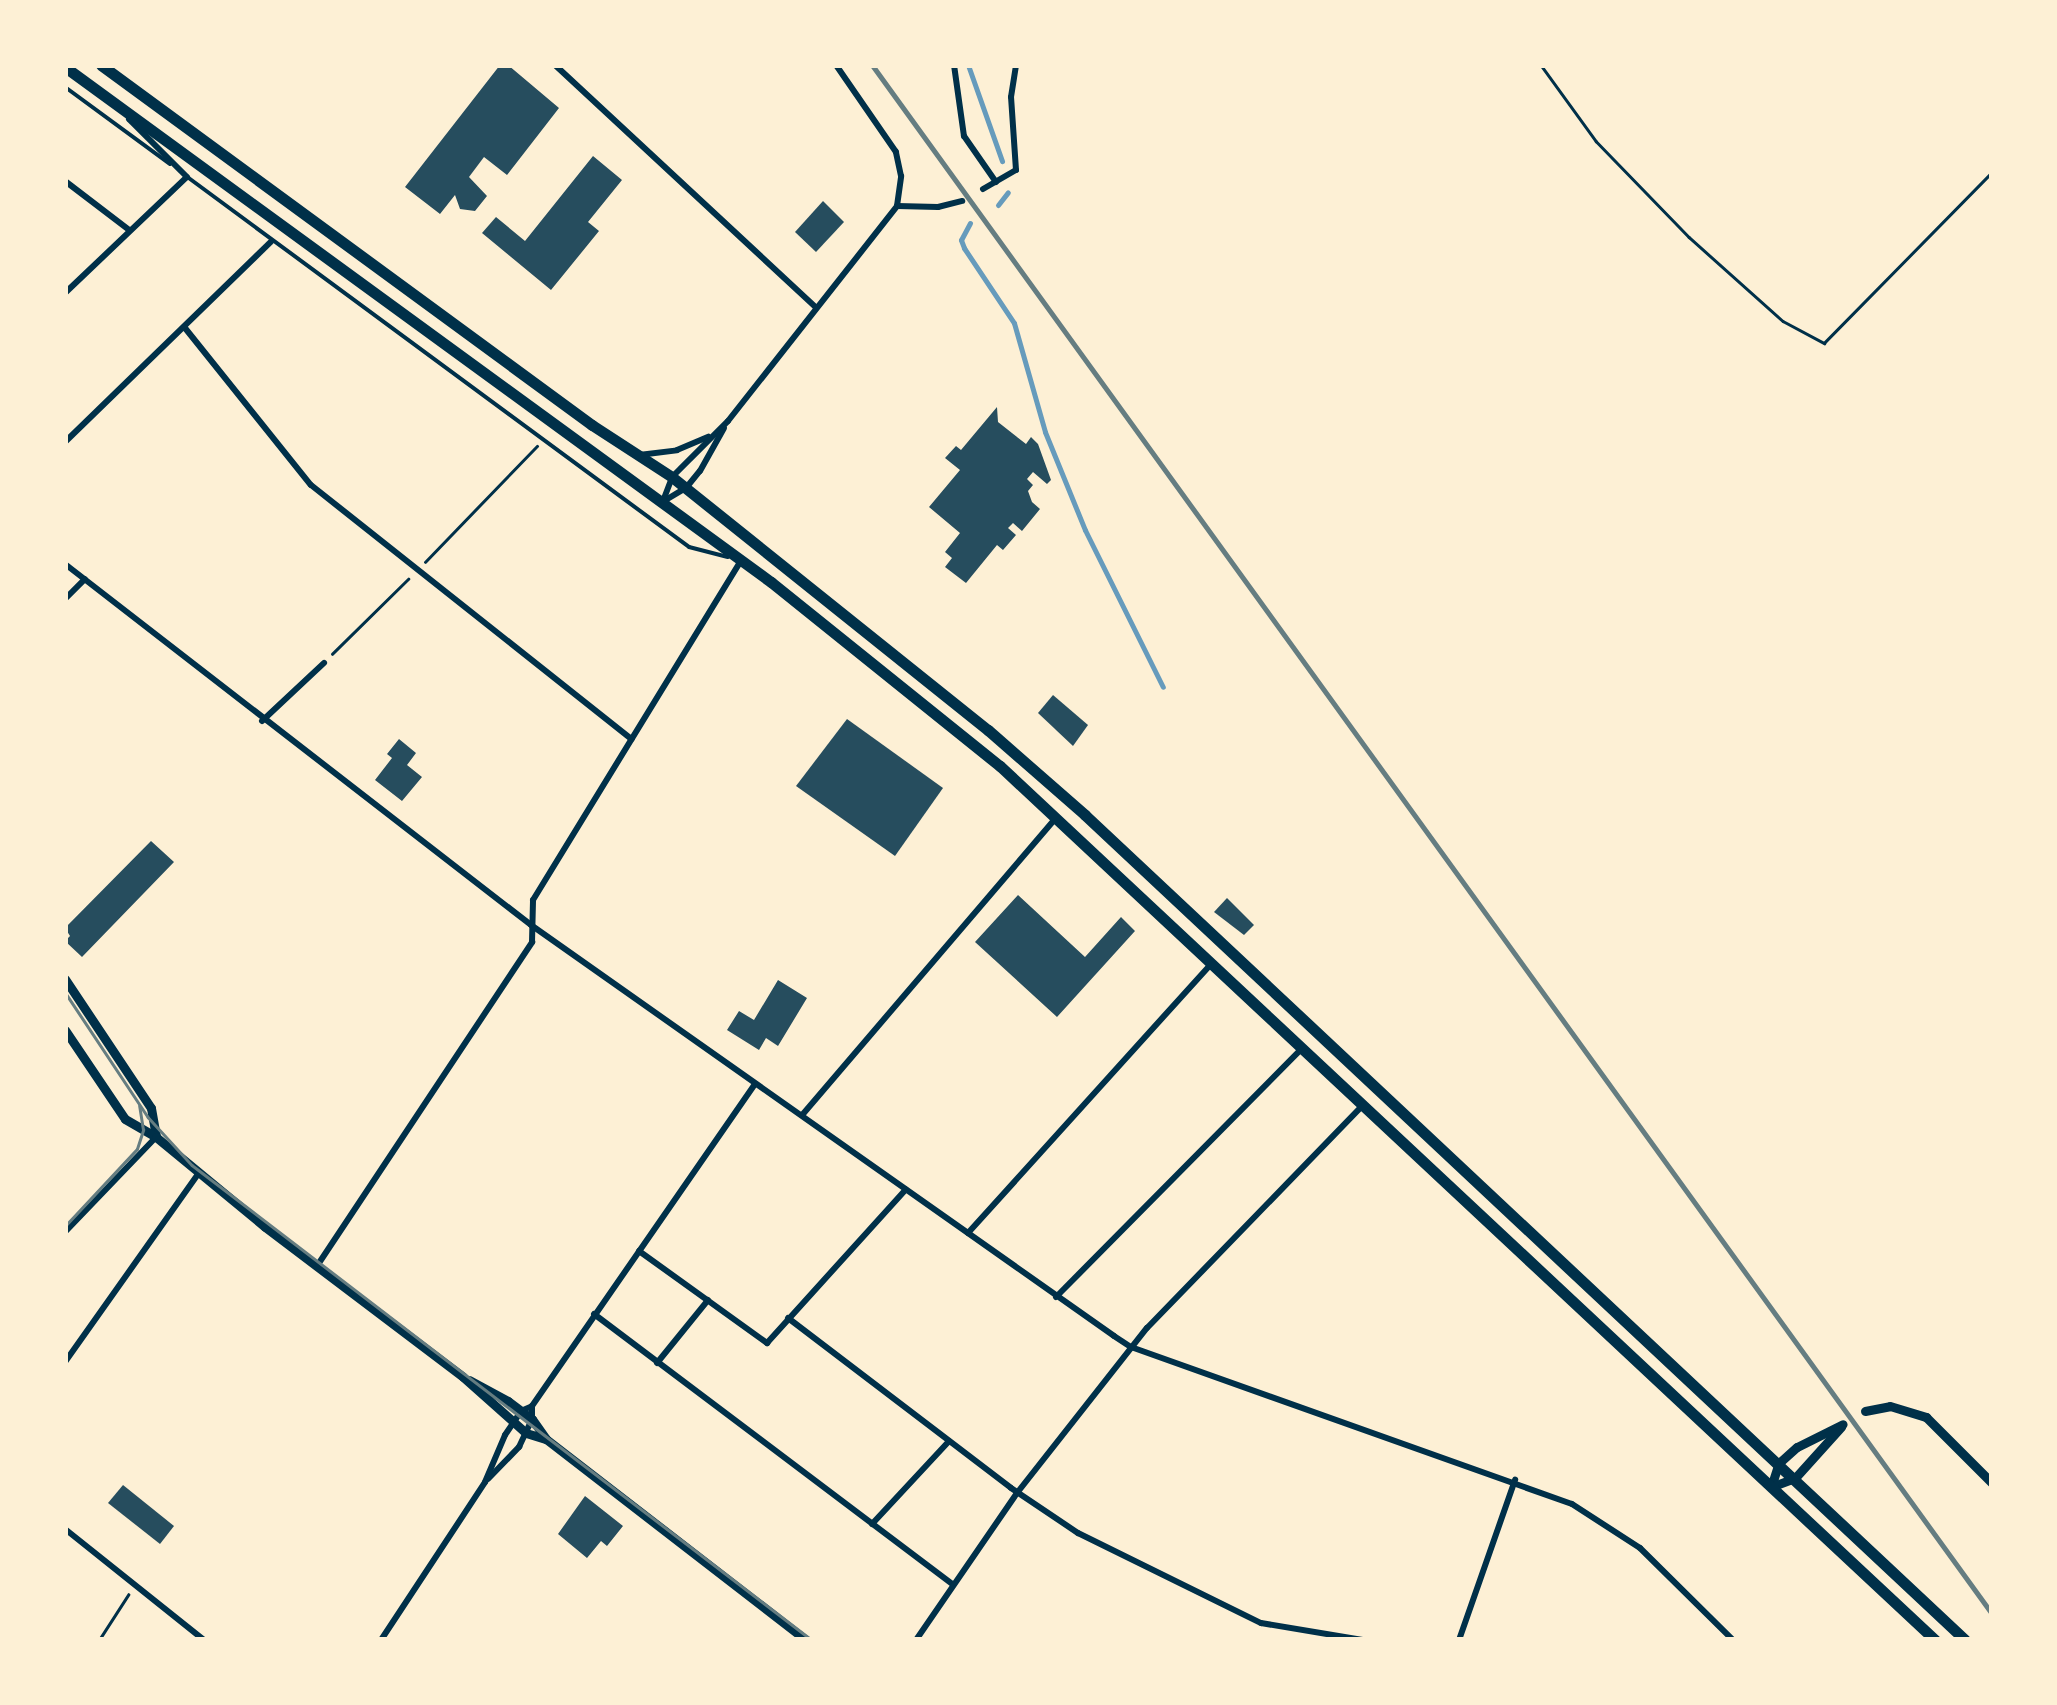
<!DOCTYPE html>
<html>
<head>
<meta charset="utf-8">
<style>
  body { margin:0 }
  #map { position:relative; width:2057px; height:1705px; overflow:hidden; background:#fdf0d5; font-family:Figtree,sans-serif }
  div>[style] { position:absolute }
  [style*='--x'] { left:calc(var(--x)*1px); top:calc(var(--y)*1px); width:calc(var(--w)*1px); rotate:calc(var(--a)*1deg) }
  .stream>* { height:5px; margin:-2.5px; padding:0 2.5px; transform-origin:2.5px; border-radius:2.5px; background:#669bbc }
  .building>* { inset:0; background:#264d5e }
  .path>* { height:2.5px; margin:-1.25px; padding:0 1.25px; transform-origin:1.25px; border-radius:1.25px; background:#003049 }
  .service>* { height:4px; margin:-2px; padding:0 2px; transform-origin:2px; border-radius:2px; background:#003049 }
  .minor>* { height:6px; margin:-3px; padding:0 3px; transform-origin:3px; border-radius:3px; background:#003049 }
  .tertiary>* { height:9px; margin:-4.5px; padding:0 4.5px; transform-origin:4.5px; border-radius:4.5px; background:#003049 }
  .primary>* { height:11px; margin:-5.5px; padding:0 5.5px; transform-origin:5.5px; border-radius:5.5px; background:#003049 }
  .tram>* { height:2.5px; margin:-1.25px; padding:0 1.25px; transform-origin:1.25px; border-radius:1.25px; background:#657d81 }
  .rail>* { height:5px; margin:-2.5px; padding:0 2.5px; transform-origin:2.5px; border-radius:2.5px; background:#657d81 }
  span { translate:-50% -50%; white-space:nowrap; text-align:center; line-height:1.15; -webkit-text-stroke:10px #fdf0d5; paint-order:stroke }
  .frame { position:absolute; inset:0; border:68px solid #fdf0d5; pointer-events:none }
</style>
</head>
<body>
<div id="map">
  <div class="stream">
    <div style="--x:968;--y:65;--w:102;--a:70.5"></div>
    <div style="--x:998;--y:205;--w:16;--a:-52"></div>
    <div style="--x:970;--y:223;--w:19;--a:118"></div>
    <div style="--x:961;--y:240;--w:9;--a:69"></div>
    <div style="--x:964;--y:248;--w:90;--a:56.3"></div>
    <div style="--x:1014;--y:323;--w:113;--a:74.1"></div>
    <div style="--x:1045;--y:432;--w:106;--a:67.8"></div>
    <div style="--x:1085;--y:530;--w:175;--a:63.6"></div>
  </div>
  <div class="building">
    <div style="clip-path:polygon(500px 65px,508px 65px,559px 108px,507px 175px,484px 157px,469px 177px,487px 196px,475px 211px,460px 209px,455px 195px,440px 214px,405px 187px)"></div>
    <div style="clip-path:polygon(593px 156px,622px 180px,588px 222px,599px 231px,551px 290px,482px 233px,496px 217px,525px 241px)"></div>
    <div style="clip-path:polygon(823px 201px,844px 222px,816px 252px,795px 232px)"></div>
    <div style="clip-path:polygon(997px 407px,998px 422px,1026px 444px,1031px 437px,1038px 444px,1051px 480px,1047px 484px,1033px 472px,1027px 479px,1033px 485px,1028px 491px,1032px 502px,1040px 509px,1022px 531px,1013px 523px,1008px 528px,1016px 535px,1003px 550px,997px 545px,966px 583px,945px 567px,952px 558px,945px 552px,960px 533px,929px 507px,960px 470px,945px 458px,956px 446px,961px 450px)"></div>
    <div style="clip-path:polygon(1053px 695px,1088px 725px,1073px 746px,1038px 713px)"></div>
    <div style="clip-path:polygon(847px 719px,943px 788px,895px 856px,796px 786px)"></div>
    <div style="clip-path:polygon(399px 739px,416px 753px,407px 765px,422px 777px,402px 801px,375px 780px,392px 758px,387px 754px)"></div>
    <div style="clip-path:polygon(151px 841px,174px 862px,82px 957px,65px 941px,70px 936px,65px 928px)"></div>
    <div style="clip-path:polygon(1018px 895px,1085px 957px,1121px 917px,1135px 931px,1057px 1017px,975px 942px)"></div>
    <div style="clip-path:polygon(1227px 898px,1254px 925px,1244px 935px,1214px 912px)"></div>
    <div style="clip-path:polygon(778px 980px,807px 998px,778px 1046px,766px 1038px,759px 1050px,727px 1030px,739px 1011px,754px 1020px)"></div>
    <div style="clip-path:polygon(123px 1485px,174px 1526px,160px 1544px,108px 1503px)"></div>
    <div style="clip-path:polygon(585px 1496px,623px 1526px,607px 1546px,601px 1541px,587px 1558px,558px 1534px)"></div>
  </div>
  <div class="path">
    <div style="--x:1541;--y:65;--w:94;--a:54.1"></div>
    <div style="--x:1596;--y:141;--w:134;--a:45.9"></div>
    <div style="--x:1689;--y:237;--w:126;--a:41.8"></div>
    <div style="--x:1783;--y:321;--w:47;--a:28.2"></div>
    <div style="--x:1824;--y:343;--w:240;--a:-45.5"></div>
    <div style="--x:425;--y:562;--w:161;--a:-46"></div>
    <div style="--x:332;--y:654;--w:107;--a:-44.6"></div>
    <div style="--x:99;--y:1640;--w:54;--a:-57.2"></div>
  </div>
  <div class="service">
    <div style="--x:65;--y:87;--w:130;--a:36.3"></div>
    <div style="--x:186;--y:176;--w:625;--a:36.41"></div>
    <div style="--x:689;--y:547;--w:40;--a:14.4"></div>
  </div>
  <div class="minor">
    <div style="--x:555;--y:65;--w:355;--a:42.9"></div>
    <div style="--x:954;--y:65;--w:72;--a:82"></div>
    <div style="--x:964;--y:136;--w:56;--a:55.2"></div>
    <div style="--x:65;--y:181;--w:81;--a:37.4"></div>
    <div style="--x:983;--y:189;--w:38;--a:-30"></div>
    <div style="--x:1016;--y:170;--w:73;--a:-93.9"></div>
    <div style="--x:1011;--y:97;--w:32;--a:-81"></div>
    <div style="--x:897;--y:206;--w:41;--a:1.4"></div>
    <div style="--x:938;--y:207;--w:25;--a:-14"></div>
    <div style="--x:65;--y:293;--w:168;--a:-43.6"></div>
    <div style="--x:187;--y:177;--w:82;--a:-135"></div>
    <div style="--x:185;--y:328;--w:201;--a:51.3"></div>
    <div style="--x:311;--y:485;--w:409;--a:38.4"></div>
    <div style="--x:65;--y:442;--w:287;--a:-44.2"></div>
    <div style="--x:639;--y:455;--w:38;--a:-7"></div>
    <div style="--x:677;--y:450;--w:34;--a:-23"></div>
    <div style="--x:663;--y:501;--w:26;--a:-69"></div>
    <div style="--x:672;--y:477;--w:79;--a:-45"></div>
    <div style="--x:728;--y:421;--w:273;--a:-51.8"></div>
    <div style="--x:897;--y:206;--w:30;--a:-82"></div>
    <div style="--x:901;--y:176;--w:25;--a:-102"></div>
    <div style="--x:896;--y:152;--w:106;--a:-124.6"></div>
    <div style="--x:664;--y:501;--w:26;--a:-31"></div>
    <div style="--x:686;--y:488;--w:22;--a:-51"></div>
    <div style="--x:700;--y:471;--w:49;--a:-60.8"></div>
    <div style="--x:65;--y:564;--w:589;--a:37.76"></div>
    <div style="--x:531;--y:925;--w:713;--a:35.18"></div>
    <div style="--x:1114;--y:1336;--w:20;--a:33"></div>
    <div style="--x:1131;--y:1347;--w:468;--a:19.6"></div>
    <div style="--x:1572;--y:1504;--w:81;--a:32.9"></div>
    <div style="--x:1640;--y:1548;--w:131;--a:44.7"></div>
    <div style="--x:65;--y:599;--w:28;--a:-45"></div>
    <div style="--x:262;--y:721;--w:85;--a:-43.1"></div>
    <div style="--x:803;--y:1114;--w:388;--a:-49.5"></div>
    <div style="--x:65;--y:1232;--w:132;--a:-46.2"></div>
    <div style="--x:968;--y:1233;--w:364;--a:-47.9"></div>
    <div style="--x:639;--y:1251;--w:158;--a:35.7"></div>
    <div style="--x:767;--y:1343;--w:207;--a:-47.9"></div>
    <div style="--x:317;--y:1266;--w:389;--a:-56.4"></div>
    <div style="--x:532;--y:942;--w:42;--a:-88.6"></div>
    <div style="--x:533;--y:900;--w:396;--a:-58.5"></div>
    <div style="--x:1056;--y:1297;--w:349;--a:-45.3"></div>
    <div style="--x:594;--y:1314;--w:448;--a:37"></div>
    <div style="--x:788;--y:1318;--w:280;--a:37.3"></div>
    <div style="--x:1011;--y:1488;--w:81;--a:33.9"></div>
    <div style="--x:1078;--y:1533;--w:204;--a:26.2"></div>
    <div style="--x:1261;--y:1623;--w:103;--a:9.5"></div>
    <div style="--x:65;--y:1362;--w:230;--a:-54.7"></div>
    <div style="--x:657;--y:1363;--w:81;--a:-51"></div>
    <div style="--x:488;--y:1479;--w:45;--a:-45.9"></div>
    <div style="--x:519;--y:1447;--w:31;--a:-65"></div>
    <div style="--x:532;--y:1419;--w:13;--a:-90"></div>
    <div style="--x:872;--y:1524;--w:113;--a:-47.1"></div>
    <div style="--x:65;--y:1529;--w:178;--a:38.6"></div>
    <div style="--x:381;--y:1640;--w:189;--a:-56.6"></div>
    <div style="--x:485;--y:1482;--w:51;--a:-66.9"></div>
    <div style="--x:505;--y:1435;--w:29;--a:-56"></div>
    <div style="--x:521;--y:1411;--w:12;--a:-24"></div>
    <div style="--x:532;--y:1406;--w:392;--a:-55.3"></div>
    <div style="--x:916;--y:1640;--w:178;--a:-55.5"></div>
    <div style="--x:1017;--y:1493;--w:210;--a:-51.8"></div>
    <div style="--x:1147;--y:1328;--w:312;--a:-45.9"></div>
    <div style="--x:1459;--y:1640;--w:170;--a:-70.7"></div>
  </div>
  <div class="tertiary">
    <div style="--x:65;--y:979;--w:155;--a:56.3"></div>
    <div style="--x:151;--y:1108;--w:29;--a:80"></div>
    <div style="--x:65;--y:1030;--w:107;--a:56"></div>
    <div style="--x:125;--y:1119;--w:36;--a:30"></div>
    <div style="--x:156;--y:1137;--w:141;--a:39.5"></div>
    <div style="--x:265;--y:1227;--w:248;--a:37.1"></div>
    <div style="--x:463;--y:1377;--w:84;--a:41.6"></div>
    <div style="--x:526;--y:1433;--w:21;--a:17"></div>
    <div style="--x:469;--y:1380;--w:44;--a:28.3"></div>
    <div style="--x:508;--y:1401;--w:30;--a:37"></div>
    <div style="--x:532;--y:1419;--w:24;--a:55"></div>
    <div style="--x:546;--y:1439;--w:329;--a:37.7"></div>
    <div style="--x:1865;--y:1411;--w:25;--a:-11"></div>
    <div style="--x:1890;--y:1406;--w:38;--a:17"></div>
    <div style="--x:1926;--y:1417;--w:93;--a:45"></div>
    <div style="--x:1771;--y:1487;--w:25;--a:-72"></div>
    <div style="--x:1779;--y:1463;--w:24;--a:-42"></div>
    <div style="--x:1797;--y:1447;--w:51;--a:-26.6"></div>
    <div style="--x:1771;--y:1487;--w:26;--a:-21"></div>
    <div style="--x:1795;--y:1478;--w:69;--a:-48"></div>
  </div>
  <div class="primary">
    <div style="--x:101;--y:65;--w:609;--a:36.25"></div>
    <div style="--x:592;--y:425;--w:95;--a:33"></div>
    <div style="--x:672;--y:477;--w:405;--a:38.7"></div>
    <div style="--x:988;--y:730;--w:129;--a:41.2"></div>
    <div style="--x:1085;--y:815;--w:1206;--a:43.15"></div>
    <div style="--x:65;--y:67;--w:874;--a:36.11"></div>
    <div style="--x:771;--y:582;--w:294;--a:38.8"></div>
    <div style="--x:1000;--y:766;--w:1280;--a:43.07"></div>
  </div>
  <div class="tram">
    <div style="--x:65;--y:992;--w:150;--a:56.4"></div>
    <div style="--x:148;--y:1117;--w:65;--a:47.5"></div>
    <div style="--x:192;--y:1165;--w:781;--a:37.46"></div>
    <div style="--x:65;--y:1226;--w:105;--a:-46.9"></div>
    <div style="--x:137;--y:1149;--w:20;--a:-72"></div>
    <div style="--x:143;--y:1130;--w:24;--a:-99"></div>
  </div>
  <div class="rail">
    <div style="--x:872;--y:65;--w:1911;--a:54.13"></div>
  </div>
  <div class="frame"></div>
</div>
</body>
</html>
